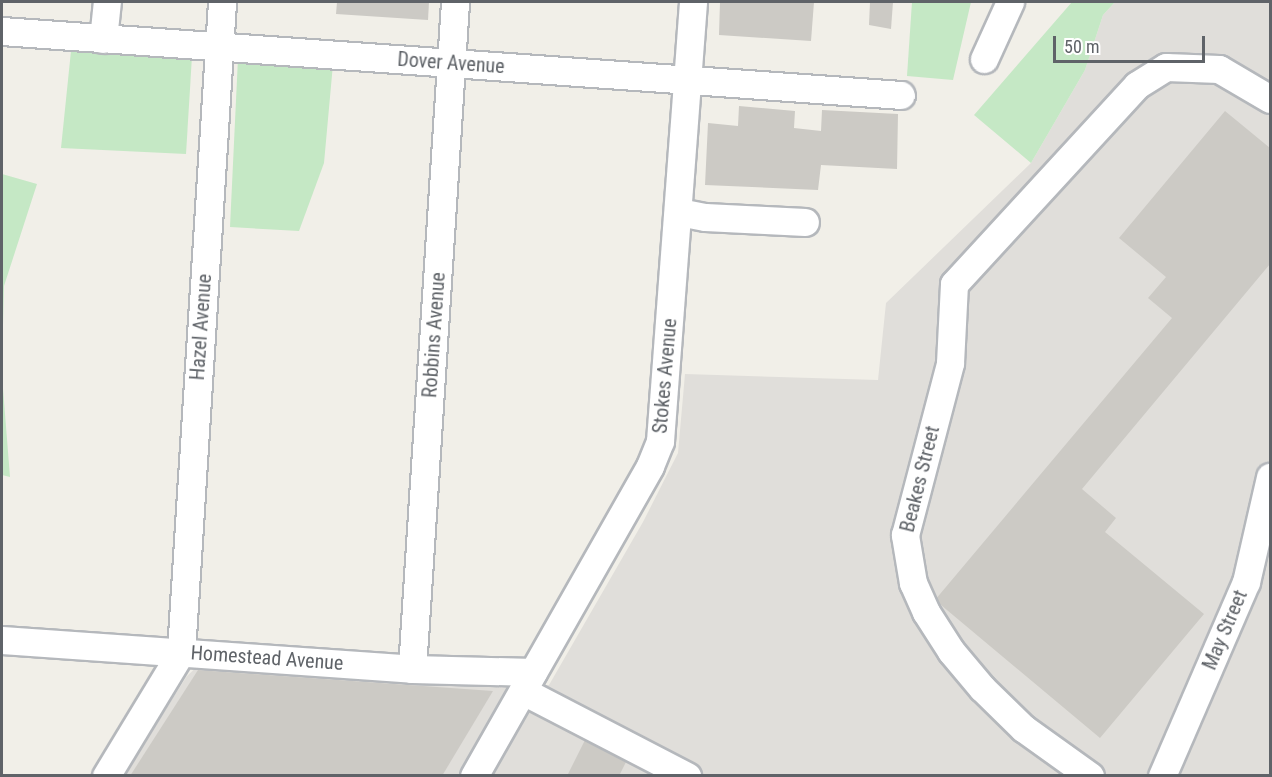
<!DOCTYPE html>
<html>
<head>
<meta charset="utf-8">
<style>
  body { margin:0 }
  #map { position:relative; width:1272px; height:777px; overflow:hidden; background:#f1efe8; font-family:"Roboto Condensed",sans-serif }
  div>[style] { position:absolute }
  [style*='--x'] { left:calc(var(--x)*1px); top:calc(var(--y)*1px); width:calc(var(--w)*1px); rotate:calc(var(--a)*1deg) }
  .industrial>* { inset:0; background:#e0deda }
  .green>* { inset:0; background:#c5e8c5 }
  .building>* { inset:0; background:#cccac5 }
  .roads { filter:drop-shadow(2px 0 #b5b8bc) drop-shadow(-2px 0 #b5b8bc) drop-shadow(0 2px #b5b8bc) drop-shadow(0 -2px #b5b8bc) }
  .minor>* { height:27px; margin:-13.5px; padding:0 13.5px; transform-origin:13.5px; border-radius:13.5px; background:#fff }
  span { translate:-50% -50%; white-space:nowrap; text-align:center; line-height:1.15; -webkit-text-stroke:5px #fff; paint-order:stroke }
  .street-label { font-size:20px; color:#5f6368 }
  .frame { position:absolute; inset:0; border:3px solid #5f6368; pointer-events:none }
  .scale { position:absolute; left:1053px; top:36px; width:152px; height:27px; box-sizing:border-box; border:3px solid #5f6368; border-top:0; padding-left:8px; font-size:18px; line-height:21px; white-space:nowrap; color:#5f6368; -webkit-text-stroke:4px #fff; paint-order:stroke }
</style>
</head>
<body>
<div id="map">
  <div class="industrial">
    <div style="clip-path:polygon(1115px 2px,1270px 2px,1270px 775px,123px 776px,187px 676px,201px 663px,503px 686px,549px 685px,643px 522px,678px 453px,685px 374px,878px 380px,886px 303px,1031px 163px,1085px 70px,1103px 15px)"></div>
  </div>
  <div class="green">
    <div style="clip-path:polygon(912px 2px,971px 2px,953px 80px,907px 76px)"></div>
    <div style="clip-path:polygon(1072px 2px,1115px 2px,1103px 15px,1085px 70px,1031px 163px,974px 115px)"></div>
    <div style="clip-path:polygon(71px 51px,192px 56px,186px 154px,61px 148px)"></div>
    <div style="clip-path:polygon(238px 58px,333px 64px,324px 163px,299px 231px,230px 227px)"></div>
    <div style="clip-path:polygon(2px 174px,37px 184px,4px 286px,2px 364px)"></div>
    <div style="clip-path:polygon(2px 376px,10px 477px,2px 475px)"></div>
  </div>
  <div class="building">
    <div style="clip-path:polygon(337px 2px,429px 2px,428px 20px,336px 14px)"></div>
    <div style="clip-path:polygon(720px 2px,814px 2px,811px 41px,719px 35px)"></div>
    <div style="clip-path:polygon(870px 2px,893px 2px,891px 29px,869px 25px)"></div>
    <div style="clip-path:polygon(739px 106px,795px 111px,794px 128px,821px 131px,822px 110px,898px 114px,897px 169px,821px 165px,818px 190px,705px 185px,708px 123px,738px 126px)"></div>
    <div style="clip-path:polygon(1225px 111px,1270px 148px,1270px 264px,1082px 489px,1116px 518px,1105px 532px,1204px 614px,1100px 738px,935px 600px,1172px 318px,1148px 298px,1166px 277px,1119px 238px)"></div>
    <div style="clip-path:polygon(198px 670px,493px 691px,442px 776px,130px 776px)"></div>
    <div style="clip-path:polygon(587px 736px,629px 756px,619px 776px,567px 776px)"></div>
  </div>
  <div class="roads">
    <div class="minor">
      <div style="--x:2;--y:31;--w:901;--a:4.07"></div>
      <div style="--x:103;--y:39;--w:37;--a:-84"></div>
      <div style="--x:984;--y:59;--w:63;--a:-65.5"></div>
      <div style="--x:679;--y:212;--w:26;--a:11"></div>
      <div style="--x:705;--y:217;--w:100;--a:2.9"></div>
      <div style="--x:2;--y:640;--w:411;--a:4"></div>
      <div style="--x:412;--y:669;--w:121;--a:1.4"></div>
      <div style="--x:412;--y:669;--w:668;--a:-86.31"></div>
      <div style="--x:523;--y:691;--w:185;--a:27.4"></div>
      <div style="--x:106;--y:776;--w:145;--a:-58.8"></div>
      <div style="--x:181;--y:652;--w:651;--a:-86.39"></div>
      <div style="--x:474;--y:776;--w:356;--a:-60.4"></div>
      <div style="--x:650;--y:466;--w:27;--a:-68"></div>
      <div style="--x:660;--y:441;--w:440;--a:-85.7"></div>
      <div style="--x:1090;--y:776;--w:82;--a:-144.4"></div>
      <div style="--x:1023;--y:728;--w:57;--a:-135.7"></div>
      <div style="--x:982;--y:688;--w:48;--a:-130"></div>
      <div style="--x:951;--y:651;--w:46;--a:-122.7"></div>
      <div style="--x:926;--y:612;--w:32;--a:-114"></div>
      <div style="--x:913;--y:583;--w:49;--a:-99.5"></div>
      <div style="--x:905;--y:535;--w:178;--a:-75.3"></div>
      <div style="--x:950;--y:363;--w:79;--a:-87.1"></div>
      <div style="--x:954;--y:284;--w:270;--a:-47.4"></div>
      <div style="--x:1137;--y:85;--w:34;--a:-32"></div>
      <div style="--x:1166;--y:67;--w:53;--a:2.2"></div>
      <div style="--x:1219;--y:69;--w:59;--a:30.5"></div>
      <div style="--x:1162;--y:776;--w:211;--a:-66.6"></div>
      <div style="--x:1246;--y:582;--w:108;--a:-77.1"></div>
    </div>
  </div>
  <div class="street-label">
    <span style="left:451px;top:63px;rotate:4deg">Dover Avenue</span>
    <span style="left:201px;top:327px;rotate:-86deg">Hazel Avenue</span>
    <span style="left:434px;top:335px;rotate:-86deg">Robbins Avenue</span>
    <span style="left:665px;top:376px;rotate:-85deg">Stokes Avenue</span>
    <span style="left:920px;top:479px;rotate:-76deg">Beakes Street</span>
    <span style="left:1225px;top:630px;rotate:-67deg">May Street</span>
    <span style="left:267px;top:658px;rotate:4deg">Homestead Avenue</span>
  </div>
  <div class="frame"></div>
  <div class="scale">50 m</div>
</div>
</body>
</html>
